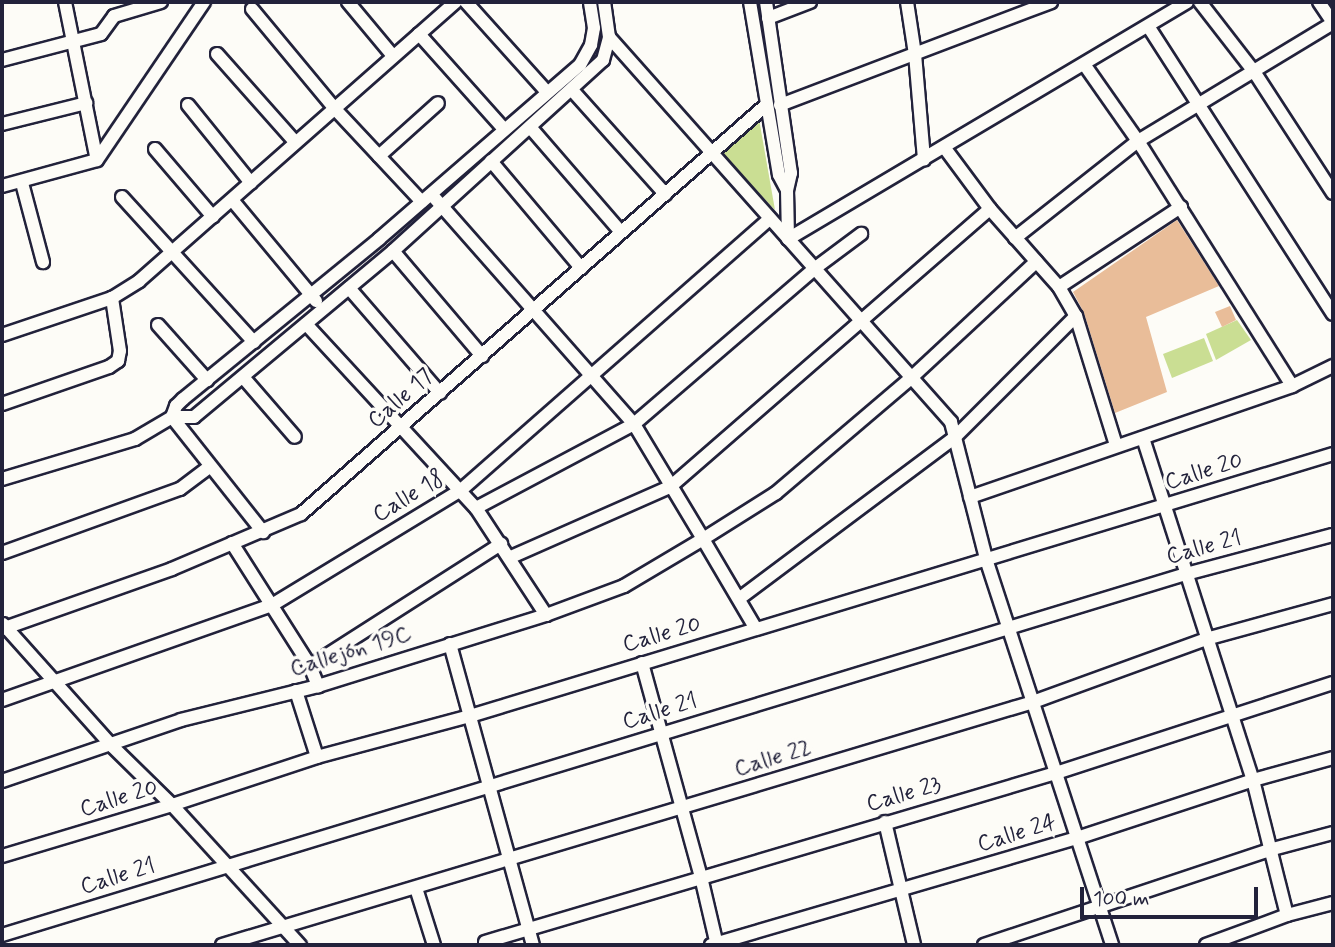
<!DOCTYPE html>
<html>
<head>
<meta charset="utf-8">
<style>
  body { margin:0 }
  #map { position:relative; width:1335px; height:947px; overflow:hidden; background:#fdfcf7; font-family:Mynerve,sans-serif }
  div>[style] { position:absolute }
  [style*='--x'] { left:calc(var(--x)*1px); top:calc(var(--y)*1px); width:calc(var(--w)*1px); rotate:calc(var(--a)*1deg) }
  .green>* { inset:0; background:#cade93 }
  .building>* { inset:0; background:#e9bd99 }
  .roads { filter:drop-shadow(2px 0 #22223b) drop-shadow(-2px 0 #22223b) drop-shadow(0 2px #22223b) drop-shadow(0 -2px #22223b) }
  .minor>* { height:12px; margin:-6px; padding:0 6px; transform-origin:6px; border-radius:6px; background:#fdfcf7 }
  span { translate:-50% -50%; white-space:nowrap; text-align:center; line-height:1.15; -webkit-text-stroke:7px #fdfcf7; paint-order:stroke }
  .street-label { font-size:23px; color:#22223b }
  .frame { position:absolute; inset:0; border:4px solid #22223b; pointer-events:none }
  .scale { position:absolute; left:1080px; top:887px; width:178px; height:32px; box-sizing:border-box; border:4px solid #22223b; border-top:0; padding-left:9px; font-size:21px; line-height:24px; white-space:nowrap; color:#22223b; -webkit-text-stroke:5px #fdfcf7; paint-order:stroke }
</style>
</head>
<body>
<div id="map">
  <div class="green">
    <div style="clip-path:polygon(759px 119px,775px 210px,721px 153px)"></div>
    <div style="clip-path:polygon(1237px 320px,1251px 340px,1216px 360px,1206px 334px)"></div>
    <div style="clip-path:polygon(1204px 338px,1213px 361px,1172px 378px,1163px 354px)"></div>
  </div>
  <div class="building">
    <div style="clip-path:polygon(1177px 220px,1219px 286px,1146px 317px,1167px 392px,1115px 413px,1084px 313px,1073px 292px)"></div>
    <div style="clip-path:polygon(1230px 306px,1236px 320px,1222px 327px,1215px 312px)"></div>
  </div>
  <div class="roads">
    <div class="minor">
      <div style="--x:65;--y:2;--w:161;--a:78.6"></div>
      <div style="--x:348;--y:2;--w:70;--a:50.2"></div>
      <div style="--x:466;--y:2;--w:121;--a:48"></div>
      <div style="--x:750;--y:2;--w:175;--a:80.5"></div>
      <div style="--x:779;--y:175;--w:17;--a:62"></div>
      <div style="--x:766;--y:2;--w:173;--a:81.7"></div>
      <div style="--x:791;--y:173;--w:17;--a:103"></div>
      <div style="--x:787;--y:190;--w:49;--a:88.8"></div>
      <div style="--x:788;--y:239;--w:464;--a:-30.7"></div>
      <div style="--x:907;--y:2;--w:53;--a:81.3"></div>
      <div style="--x:915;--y:54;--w:106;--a:85.1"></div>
      <div style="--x:1200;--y:2;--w:90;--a:52.2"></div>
      <div style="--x:1255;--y:73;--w:143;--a:57"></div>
      <div style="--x:1319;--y:2;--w:25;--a:56"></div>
      <div style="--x:252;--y:9;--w:130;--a:50.3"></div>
      <div style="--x:335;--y:109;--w:127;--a:46.9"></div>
      <div style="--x:768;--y:18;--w:45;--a:-20.9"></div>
      <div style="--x:1148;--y:26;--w:342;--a:57.3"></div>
      <div style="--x:419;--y:34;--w:126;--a:48.2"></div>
      <div style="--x:609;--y:37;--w:515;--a:48.38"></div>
      <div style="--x:951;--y:422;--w:145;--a:75.6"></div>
      <div style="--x:987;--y:562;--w:403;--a:71.9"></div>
      <div style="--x:217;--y:54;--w:118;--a:48.4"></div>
      <div style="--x:2;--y:60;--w:102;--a:-14.7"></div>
      <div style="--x:101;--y:34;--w:22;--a:-54"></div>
      <div style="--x:114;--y:16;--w:49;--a:-16.6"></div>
      <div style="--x:1084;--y:64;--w:94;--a:55"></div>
      <div style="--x:1138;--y:141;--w:289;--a:57.8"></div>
      <div style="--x:572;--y:90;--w:140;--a:48.2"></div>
      <div style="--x:188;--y:105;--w:100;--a:51.1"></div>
      <div style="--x:780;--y:105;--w:290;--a:-20.8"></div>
      <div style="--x:2;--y:124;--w:87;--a:-14"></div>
      <div style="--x:530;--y:127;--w:139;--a:49.1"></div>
      <div style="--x:944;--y:147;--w:77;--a:53.4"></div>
      <div style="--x:990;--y:209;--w:104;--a:48.5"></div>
      <div style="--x:1059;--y:287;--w:34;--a:60"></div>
      <div style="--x:1076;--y:316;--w:135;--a:72.8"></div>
      <div style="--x:155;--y:149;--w:89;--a:49.5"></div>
      <div style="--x:379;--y:156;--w:79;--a:-41.9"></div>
      <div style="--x:97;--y:160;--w:191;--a:-55.9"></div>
      <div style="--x:491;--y:161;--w:140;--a:49.9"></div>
      <div style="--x:22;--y:183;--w:82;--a:75.1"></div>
      <div style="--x:2;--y:186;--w:98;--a:-15.3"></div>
      <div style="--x:432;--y:195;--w:305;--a:48.6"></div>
      <div style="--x:634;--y:424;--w:134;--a:59"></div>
      <div style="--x:703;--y:539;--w:86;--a:-32.2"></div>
      <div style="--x:776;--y:493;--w:177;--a:-40.4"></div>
      <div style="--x:911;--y:378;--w:171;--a:-42.9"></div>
      <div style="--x:122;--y:197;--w:196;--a:47.7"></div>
      <div style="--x:233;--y:201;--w:130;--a:50.3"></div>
      <div style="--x:1015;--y:238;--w:157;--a:-38.3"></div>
      <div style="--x:1138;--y:141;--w:228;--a:-31.2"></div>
      <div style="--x:393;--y:251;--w:138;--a:49.7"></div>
      <div style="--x:1059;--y:287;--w:146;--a:-33.3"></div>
      <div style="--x:349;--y:288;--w:139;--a:49.1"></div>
      <div style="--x:306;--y:324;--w:251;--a:47.3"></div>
      <div style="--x:476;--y:508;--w:128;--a:56.8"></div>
      <div style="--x:158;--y:325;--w:74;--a:48.3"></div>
      <div style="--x:2;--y:335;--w:116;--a:-18.6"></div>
      <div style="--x:112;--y:298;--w:32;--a:-32"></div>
      <div style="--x:139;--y:281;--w:422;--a:-41.4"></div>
      <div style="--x:243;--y:377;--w:79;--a:49.1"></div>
      <div style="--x:2;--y:404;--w:113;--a:-19.1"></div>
      <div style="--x:109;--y:367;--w:11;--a:-34"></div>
      <div style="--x:118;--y:361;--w:10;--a:-79"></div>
      <div style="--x:120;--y:351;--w:54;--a:-98.6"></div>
      <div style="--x:172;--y:417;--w:22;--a:0"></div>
      <div style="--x:194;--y:417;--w:259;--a:-39.8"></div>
      <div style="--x:393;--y:251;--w:284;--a:-42.3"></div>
      <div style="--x:603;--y:60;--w:24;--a:-75"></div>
      <div style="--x:609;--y:37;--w:35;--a:-98"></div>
      <div style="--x:172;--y:417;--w:147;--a:51.6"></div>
      <div style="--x:1143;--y:438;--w:359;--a:72.2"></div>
      <div style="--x:1253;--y:780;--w:139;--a:75.9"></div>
      <div style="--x:2;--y:479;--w:139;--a:-16.7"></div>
      <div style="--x:135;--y:439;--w:43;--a:-30.7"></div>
      <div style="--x:172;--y:417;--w:12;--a:-70"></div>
      <div style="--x:176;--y:406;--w:10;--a:-45"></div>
      <div style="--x:183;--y:399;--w:253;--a:-39.2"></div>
      <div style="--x:379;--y:239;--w:266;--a:-40.9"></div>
      <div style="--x:580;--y:65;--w:23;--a:-61"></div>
      <div style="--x:591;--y:45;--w:17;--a:-80"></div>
      <div style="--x:594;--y:28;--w:26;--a:-99"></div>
      <div style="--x:970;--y:497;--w:341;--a:-19"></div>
      <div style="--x:1292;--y:386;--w:46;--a:-26"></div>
      <div style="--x:476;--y:508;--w:179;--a:-28"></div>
      <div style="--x:634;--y:424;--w:238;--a:-40.7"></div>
      <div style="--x:814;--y:269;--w:59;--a:-36.7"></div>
      <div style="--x:232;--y:543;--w:146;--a:57.6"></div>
      <div style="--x:310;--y:666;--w:22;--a:68"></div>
      <div style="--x:2;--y:553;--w:189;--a:-19.8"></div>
      <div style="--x:180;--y:489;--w:36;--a:-37"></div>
      <div style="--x:511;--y:557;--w:174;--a:-23.8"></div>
      <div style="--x:670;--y:487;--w:424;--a:-41"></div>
      <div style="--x:740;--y:598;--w:269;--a:-36.8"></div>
      <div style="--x:955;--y:437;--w:171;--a:-45"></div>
      <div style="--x:3;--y:624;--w:164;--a:48.2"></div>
      <div style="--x:112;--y:746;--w:84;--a:44.5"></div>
      <div style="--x:172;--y:805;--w:190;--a:47.6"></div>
      <div style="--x:2;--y:629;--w:180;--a:-19.4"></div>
      <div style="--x:172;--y:569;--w:140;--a:-23.1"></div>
      <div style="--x:301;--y:514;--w:619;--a:-41.33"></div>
      <div style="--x:450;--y:644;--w:312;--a:74.6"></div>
      <div style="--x:642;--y:663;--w:222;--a:74.6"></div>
      <div style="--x:701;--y:877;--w:70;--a:76.8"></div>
      <div style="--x:310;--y:666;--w:227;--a:-32.6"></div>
      <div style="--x:296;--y:691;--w:69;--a:72.3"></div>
      <div style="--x:2;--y:700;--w:286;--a:-19.4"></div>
      <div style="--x:272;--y:605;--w:221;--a:-31.3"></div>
      <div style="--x:461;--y:490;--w:411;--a:-41.3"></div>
      <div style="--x:2;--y:781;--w:189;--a:-18.8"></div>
      <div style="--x:181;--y:720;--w:141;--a:-13.9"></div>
      <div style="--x:318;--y:686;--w:239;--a:-17.3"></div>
      <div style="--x:546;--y:615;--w:83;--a:-20.4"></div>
      <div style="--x:624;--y:586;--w:92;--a:-30.7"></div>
      <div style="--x:703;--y:539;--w:104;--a:59.5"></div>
      <div style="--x:885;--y:822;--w:126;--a:76.7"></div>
      <div style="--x:2;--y:856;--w:177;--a:-16.7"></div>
      <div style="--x:172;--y:805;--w:153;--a:-18.3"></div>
      <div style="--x:317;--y:757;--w:158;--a:-15"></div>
      <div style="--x:470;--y:716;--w:902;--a:-16.89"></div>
      <div style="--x:416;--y:888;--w:60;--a:72.5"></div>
      <div style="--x:2;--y:935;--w:1238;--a:-16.96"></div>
      <div style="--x:1186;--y:574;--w:152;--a:-14.9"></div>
      <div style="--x:485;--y:942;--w:595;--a:-16.49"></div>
      <div style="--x:1056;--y:773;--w:291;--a:-18"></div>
      <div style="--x:222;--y:945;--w:847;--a:-16.68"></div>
      <div style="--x:1033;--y:702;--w:184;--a:-20"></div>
      <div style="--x:1206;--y:639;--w:132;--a:-15.4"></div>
      <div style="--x:711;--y:945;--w:381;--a:-16.3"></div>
      <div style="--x:1077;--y:838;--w:185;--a:-18.2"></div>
      <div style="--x:1253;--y:780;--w:83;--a:-15.4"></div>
      <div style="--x:984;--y:945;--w:300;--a:-18.4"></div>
      <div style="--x:1269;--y:850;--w:66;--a:-14.9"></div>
      <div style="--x:1206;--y:945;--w:86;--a:-20.3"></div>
      <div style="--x:1287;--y:915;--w:48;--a:-14.6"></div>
    </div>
  </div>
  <div class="street-label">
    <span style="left:401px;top:399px;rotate:-41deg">Calle 17</span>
    <span style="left:1204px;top:472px;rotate:-17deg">Calle 20</span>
    <span style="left:409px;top:497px;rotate:-31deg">Calle 18</span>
    <span style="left:1204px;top:548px;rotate:-15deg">Calle 21</span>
    <span style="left:662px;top:635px;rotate:-16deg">Calle 20</span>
    <span style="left:351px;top:652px;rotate:-17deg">Callejón 19C</span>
    <span style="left:660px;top:712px;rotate:-17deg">Calle 21</span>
    <span style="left:773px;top:759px;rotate:-17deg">Calle 22</span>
    <span style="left:904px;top:795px;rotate:-16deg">Calle 23</span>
    <span style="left:119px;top:799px;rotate:-17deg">Calle 20</span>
    <span style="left:1017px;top:834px;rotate:-17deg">Calle 24</span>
    <span style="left:118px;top:877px;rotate:-17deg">Calle 21</span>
  </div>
  <div class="frame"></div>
  <div class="scale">100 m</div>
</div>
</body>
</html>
